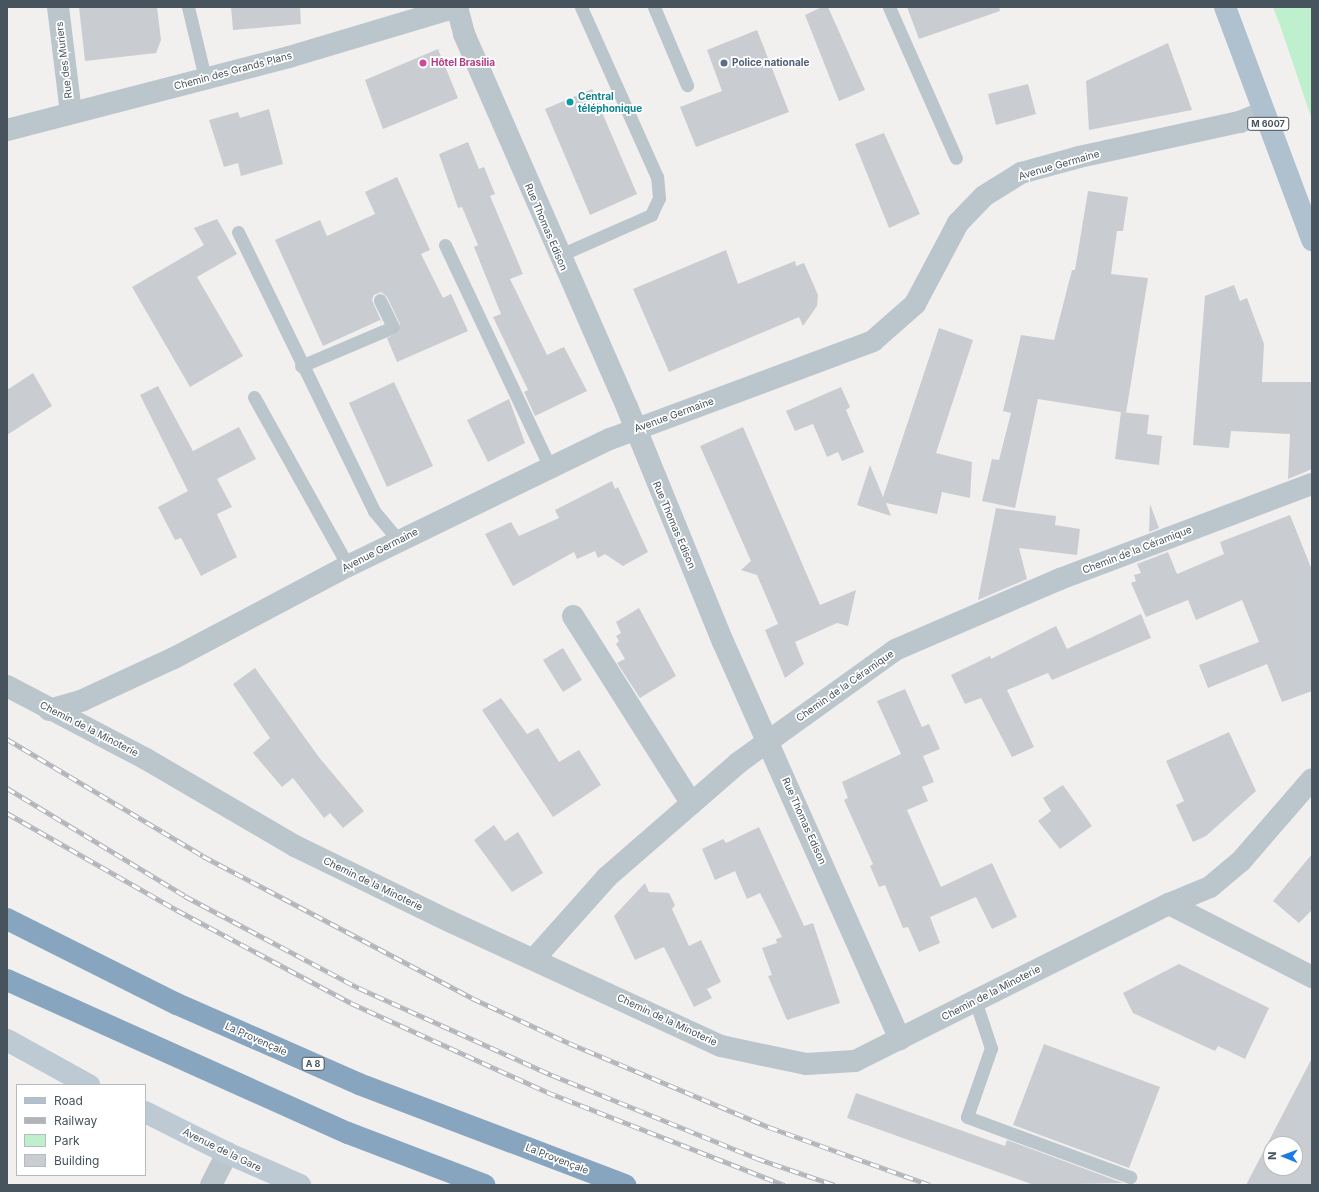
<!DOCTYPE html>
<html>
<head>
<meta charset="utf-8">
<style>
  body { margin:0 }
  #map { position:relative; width:1319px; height:1192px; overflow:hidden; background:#f2efef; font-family:Inter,sans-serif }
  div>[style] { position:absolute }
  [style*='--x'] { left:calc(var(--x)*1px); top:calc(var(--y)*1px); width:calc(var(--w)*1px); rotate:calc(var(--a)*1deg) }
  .green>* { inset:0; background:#bef0ce }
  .building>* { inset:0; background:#c9cdd2 }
  .lane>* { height:13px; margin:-6.5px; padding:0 6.5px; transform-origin:6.5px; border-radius:6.5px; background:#bbc5cc }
  .street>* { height:22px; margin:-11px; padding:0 11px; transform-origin:11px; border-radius:11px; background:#bbc5cc }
  .secondary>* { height:22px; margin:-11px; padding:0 11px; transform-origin:11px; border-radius:11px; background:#bdc9d3 }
  .primary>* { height:22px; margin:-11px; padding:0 11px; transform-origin:11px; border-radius:11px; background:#afc1ce }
  .highway>* { height:22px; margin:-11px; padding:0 11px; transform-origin:11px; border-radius:11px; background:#87a5be }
  .rail>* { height:4.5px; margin-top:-2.25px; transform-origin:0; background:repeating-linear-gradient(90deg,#fff 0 9px,#b1b5ba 0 18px); box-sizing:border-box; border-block:1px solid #b1b5ba }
  .dots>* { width:11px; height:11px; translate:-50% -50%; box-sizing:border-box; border:2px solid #fff; border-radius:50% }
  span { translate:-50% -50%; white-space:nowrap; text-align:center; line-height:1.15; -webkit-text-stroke:3.5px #fff; paint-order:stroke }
  .shield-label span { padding:1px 3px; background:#fff; border:1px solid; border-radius:3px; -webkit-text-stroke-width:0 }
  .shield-label { font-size:9px; color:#47545d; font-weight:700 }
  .street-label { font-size:10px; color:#47545d }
  .hotel-label { font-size:10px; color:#b23c85; font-weight:700 }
  .left { translate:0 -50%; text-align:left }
  .service-label { font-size:10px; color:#4e5e75; font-weight:700 }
  .culture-label { font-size:10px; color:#0d838f; font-weight:700 }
  .frame { position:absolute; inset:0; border:8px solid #47545d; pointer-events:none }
  .legend { position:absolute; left:16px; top:1084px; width:130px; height:92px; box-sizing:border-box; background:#fff; border:1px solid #b5bbbe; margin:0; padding:5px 7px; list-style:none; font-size:12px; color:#47545d }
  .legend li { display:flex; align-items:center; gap:8px; height:20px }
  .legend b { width:20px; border:1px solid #b5bbbe }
  .north { position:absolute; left:1263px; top:1136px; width:40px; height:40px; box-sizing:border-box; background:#fff; border:1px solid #b5bbbe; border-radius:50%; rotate:271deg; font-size:11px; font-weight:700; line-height:16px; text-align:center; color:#47545d }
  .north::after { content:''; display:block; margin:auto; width:14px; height:18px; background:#187de4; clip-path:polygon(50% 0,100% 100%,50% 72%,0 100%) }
</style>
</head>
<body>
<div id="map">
  <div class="green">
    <div style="clip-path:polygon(1273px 7px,1312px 7px,1312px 120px,1281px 28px)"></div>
  </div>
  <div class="building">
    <div style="clip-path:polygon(79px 7px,157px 7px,161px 40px,156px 53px,85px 61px)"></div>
    <div style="clip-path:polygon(231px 7px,300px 7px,301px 24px,233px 30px)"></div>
    <div style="clip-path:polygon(822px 7px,828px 7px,865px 90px,839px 101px,805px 15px)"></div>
    <div style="clip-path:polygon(907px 7px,999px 7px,1000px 11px,919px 39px)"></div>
    <div style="clip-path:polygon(757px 30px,789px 112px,696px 147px,680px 107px,722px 91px,707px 50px)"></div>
    <div style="clip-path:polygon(1168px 43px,1192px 110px,1089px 130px,1086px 81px)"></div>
    <div style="clip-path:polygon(438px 49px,458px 98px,383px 129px,365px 80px)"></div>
    <div style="clip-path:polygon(1028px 84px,1036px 114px,996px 125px,988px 94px)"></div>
    <div style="clip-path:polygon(592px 89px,637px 194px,590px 215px,545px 109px)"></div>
    <div style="clip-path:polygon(269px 109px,283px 164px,241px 176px,238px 163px,224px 167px,209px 120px,238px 112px,240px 118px)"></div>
    <div style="clip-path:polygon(884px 133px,920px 214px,889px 228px,855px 144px)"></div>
    <div style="clip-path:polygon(468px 142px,479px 169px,484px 167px,495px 194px,490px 196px,523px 274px,510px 279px,547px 355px,564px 347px,587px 391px,535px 416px,524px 392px,528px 390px,493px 317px,501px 314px,474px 247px,478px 245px,462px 207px,458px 208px,439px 154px)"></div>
    <div style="clip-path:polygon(397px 177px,430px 250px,421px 254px,443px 298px,451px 294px,468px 331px,397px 362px,387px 338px,399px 332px,400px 324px,387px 297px,381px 292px,374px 295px,372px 300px,382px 323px,380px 320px,323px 346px,275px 240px,320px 220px,327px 236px,375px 214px,365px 192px)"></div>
    <div style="clip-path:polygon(1088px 191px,1128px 197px,1123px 231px,1117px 231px,1111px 274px,1148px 278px,1126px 413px,1038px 399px,1015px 508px,982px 501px,992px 459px,999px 460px,1011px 413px,1003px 411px,1021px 335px,1054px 340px,1072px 270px,1075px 270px)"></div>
    <div style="clip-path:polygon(217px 219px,237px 254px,197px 277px,243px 356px,190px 387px,132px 287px,204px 245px,194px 228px)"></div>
    <div style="clip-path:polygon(726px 250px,738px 284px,795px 261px,796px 266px,804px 263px,818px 295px,817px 306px,803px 326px,799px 317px,669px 372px,633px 289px)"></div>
    <div style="clip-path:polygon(1234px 285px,1240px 301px,1247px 298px,1264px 344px,1262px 382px,1312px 382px,1312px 469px,1288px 479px,1290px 434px,1231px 431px,1229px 448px,1193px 445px,1205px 296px)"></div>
    <div style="clip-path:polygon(939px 328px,973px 340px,936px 453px,972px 462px,970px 498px,942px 492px,937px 514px,886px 503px,891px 516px,857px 505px,870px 465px,883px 497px)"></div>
    <div style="clip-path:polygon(33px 373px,52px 406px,7px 435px,7px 390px)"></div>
    <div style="clip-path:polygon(394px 382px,433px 466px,387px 487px,349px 403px)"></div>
    <div style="clip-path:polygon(158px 386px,193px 451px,239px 427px,256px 459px,217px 479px,232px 507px,217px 514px,237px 557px,201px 576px,181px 538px,175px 540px,158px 507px,188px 491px,140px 395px)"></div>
    <div style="clip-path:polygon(841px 387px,850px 407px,846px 410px,864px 452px,842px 461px,838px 452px,827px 457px,813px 424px,795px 431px,786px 411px)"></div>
    <div style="clip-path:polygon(509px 399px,525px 443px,488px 462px,467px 420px)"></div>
    <div style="clip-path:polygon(1121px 412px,1149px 415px,1147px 434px,1162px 436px,1159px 465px,1115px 459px)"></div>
    <div style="clip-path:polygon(743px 427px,820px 605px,856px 590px,848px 626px,837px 623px,795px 642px,804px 664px,785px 678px,765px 630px,778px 624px,757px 575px,741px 570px,751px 561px,700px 446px)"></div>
    <div style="clip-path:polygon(612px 481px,615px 489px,618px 487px,648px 552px,623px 566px,605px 554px,598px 558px,595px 551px,577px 559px,574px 552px,513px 586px,485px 534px,511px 522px,519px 536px,559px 518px,555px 510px)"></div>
    <div style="clip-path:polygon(1150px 504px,1159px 528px,1149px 532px)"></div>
    <div style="clip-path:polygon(996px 508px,1056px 516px,1055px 525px,1080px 529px,1077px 555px,1019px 548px,1027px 579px,978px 600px)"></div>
    <div style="clip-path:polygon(1290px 515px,1312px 570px,1312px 691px,1282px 702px,1267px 664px,1208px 688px,1199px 665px,1259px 642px,1242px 600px,1196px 620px,1188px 600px,1146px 617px,1131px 583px,1136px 581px,1134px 575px,1141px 573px,1137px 564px,1168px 552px,1177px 574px,1224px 554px,1220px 542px)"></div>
    <div style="clip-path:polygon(639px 608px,676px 676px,640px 698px,617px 663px,625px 659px,616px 644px,619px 641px,616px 636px,621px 633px,616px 622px)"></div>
    <div style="clip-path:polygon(1141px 614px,1151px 638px,1052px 680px,1048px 673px,1007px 690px,1034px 747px,1012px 757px,981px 698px,965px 704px,951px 675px,990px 656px,991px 659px,1056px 626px,1067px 649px)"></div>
    <div style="clip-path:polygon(563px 648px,582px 680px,563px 692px,543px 660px)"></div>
    <div style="clip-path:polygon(255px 668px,318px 756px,364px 811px,343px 828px,330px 813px,324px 818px,293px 778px,282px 787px,253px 753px,270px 738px,233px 684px)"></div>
    <div style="clip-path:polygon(905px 689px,922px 727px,929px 724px,940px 749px,923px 756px,934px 782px,922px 787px,928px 801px,907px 810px,941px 887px,992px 863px,1017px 917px,992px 929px,976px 897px,930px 917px,940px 943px,919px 952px,908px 927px,903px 928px,885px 885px,879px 887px,870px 866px,873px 864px,844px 800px,848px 798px,842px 782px,901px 754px,877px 701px)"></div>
    <div style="clip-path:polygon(501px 698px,527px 734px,538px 728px,559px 762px,579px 750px,601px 785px,553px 817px,482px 710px)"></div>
    <div style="clip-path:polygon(1229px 732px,1256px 791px,1206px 836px,1193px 842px,1176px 805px,1184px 801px,1166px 761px)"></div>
    <div style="clip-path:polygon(1063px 785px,1092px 826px,1060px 849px,1038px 821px,1051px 811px,1043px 798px)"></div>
    <div style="clip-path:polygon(494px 825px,505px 841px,518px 832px,543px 873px,512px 892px,474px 840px)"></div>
    <div style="clip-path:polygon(759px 827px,804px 926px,813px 923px,840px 1003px,787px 1020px,768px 976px,772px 975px,762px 948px,777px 943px,776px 939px,782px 937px,760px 893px,747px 899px,735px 871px,715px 880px,702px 849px,723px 839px,726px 843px)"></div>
    <div style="clip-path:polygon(1312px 854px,1312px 910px,1299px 923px,1273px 901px)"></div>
    <div style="clip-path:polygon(645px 883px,649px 892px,669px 893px,675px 905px,672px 909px,689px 946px,701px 940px,721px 982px,707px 989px,712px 998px,694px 1007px,664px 947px,635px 960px,614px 916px)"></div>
    <div style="clip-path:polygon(1179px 964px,1269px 1008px,1245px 1059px,1218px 1046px,1215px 1051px,1133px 1013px,1123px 993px)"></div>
    <div style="clip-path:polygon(1044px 1044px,1160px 1087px,1129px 1168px,1013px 1125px)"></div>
    <div style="clip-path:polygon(evenodd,1312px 1058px,1312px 1185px,1246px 1185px,1312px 1058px,1271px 1144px,1295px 1144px,1295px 1168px,1271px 1168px,1271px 1144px)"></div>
    <div style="clip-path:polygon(856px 1093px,1005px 1146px,1007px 1140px,1123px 1183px,1034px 1185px,847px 1118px)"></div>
  </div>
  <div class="lane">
    <div style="--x:188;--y:7;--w:73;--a:76.5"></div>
    <div style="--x:654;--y:7;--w:85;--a:67.1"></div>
    <div style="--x:889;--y:7;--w:165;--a:66.1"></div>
    <div style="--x:238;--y:232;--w:310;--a:64"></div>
    <div style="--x:374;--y:511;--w:39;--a:50"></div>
    <div style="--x:445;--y:245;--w:248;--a:64.7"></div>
    <div style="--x:558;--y:256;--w:102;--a:-23.8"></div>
    <div style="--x:651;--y:215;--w:19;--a:-65"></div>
    <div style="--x:659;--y:198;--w:21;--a:-95"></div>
    <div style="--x:657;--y:177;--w:186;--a:-114.1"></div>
    <div style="--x:301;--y:366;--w:100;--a:-23"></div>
    <div style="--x:393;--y:327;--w:30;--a:-116"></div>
    <div style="--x:254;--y:397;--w:193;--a:60.9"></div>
    <div style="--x:975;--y:1000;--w:51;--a:71.6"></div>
    <div style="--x:991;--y:1048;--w:73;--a:109.2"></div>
    <div style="--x:967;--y:1117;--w:174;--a:20.2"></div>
  </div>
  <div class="street">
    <div style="--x:58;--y:7;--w:107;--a:83"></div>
    <div style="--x:457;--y:7;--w:28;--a:75"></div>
    <div style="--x:464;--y:34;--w:407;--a:66.4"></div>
    <div style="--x:627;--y:407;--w:254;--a:67.8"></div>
    <div style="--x:723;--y:642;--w:435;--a:66"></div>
    <div style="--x:7;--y:130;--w:291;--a:-14.5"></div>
    <div style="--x:289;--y:57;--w:175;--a:-16.6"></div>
    <div style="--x:573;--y:616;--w:222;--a:57.7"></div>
    <div style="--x:7;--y:686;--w:157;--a:27.7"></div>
    <div style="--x:146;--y:759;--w:173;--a:30.3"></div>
    <div style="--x:295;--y:846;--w:171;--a:26"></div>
    <div style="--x:449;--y:921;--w:299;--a:24.7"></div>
    <div style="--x:721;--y:1046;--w:87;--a:12"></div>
    <div style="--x:806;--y:1064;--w:49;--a:-3.5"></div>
    <div style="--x:855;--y:1061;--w:351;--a:-26.6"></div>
    <div style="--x:1169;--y:904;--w:44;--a:-22.5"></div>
    <div style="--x:1210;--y:887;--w:40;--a:-40"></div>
    <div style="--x:1241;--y:861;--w:108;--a:-49.1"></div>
    <div style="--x:49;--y:710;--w:35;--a:-16"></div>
    <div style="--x:83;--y:700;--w:100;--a:-24.8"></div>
    <div style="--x:174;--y:658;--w:197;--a:-27.9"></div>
    <div style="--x:348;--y:566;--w:291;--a:-25.9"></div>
    <div style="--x:610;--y:439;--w:281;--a:-20.4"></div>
    <div style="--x:873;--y:341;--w:56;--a:-41.4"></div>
    <div style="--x:915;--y:304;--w:92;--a:-62"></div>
    <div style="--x:958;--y:223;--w:37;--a:-46"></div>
    <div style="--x:984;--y:196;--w:44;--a:-31.9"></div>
    <div style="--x:1021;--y:173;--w:60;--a:-15.4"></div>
    <div style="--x:1079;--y:157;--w:165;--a:-12.3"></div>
    <div style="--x:1240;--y:122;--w:26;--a:-23"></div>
    <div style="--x:1169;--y:904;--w:161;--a:27"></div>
    <div style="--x:534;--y:959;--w:110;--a:-48.3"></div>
    <div style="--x:607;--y:877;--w:174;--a:-41"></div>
    <div style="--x:738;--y:763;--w:193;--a:-35.7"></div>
    <div style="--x:895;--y:650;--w:180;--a:-23.3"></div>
    <div style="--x:1060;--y:579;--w:269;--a:-20.7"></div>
    <div style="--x:211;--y:1185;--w:36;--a:-63"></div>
  </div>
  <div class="secondary">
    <div style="--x:7;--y:1040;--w:94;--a:28.8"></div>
    <div style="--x:145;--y:1112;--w:92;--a:26.6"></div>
    <div style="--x:227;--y:1153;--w:80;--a:23.7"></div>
  </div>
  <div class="primary">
    <div style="--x:1225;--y:7;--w:249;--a:69.5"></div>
  </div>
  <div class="highway">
    <div style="--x:7;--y:919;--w:190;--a:26.6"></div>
    <div style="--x:177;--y:1004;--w:199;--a:23.7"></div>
    <div style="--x:359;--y:1084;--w:285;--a:20.8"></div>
    <div style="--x:7;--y:980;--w:374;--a:24.2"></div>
    <div style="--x:348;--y:1133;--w:146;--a:20.9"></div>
  </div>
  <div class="rail">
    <div style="--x:7;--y:739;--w:228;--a:30.8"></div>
    <div style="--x:203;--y:856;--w:304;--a:27.8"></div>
    <div style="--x:472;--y:998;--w:107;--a:24.9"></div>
    <div style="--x:569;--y:1043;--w:217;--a:22.8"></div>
    <div style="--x:769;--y:1127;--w:171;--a:19.8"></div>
    <div style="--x:7;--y:788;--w:208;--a:31.2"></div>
    <div style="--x:185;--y:896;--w:197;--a:27.9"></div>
    <div style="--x:359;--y:988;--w:212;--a:24.3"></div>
    <div style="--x:552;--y:1075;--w:220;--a:22.1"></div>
    <div style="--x:756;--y:1158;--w:83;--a:18.9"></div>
    <div style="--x:7;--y:813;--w:196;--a:29.7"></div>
    <div style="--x:177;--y:910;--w:197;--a:28.1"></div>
    <div style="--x:351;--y:1003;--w:215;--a:24.4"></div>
    <div style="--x:547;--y:1092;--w:255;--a:21.4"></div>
  </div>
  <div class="dots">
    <div style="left:423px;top:63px;background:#d1479c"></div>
    <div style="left:724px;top:63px;background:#5c6f8a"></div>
    <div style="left:570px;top:102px;background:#0f9aa8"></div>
  </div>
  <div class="shield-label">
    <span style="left:1268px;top:124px">M 6007</span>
    <span style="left:313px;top:1064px">A 8</span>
  </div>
  <div class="street-label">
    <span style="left:64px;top:60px;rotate:-97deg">Rue des Muriers</span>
    <span style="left:233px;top:71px;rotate:-15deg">Chemin des Grands Plans</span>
    <span style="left:1059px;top:165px;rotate:-16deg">Avenue Germaine</span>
    <span style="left:546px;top:227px;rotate:67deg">Rue Thomas Edison</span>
    <span style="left:674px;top:415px;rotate:-20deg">Avenue Germaine</span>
    <span style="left:674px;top:525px;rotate:67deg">Rue Thomas Edison</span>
    <span style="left:380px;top:550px;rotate:-27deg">Avenue Germaine</span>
    <span style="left:1137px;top:550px;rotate:-21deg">Chemin de la Céramique</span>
    <span style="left:845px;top:686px;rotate:-35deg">Chemin de la Céramique</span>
    <span style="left:89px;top:729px;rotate:27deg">Chemin de la Minoterie</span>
    <span style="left:804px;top:821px;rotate:66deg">Rue Thomas Edison</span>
    <span style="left:373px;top:884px;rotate:26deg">Chemin de la Minoterie</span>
    <span style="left:991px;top:993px;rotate:-27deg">Chemin de la Minoterie</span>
    <span style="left:667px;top:1020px;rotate:25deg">Chemin de la Minoterie</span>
    <span style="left:256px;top:1039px;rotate:24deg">La Provençale</span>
    <span style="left:222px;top:1150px;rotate:26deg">Avenue de la Gare</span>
    <span style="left:557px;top:1159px;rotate:21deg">La Provençale</span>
  </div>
  <div class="hotel-label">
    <span class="left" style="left:431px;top:63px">Hôtel Brasilia</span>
  </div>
  <div class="service-label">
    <span class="left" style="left:732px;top:63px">Police nationale</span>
  </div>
  <div class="culture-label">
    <span class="left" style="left:578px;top:102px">Central<br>téléphonique</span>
  </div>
  <div class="frame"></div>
  <ul class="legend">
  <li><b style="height:5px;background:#afc1ce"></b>Road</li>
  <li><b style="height:5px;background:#b1b5ba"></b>Railway</li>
  <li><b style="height:11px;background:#bef0ce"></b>Park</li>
  <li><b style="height:11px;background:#c9cdd2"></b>Building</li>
  </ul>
  <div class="north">N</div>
</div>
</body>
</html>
